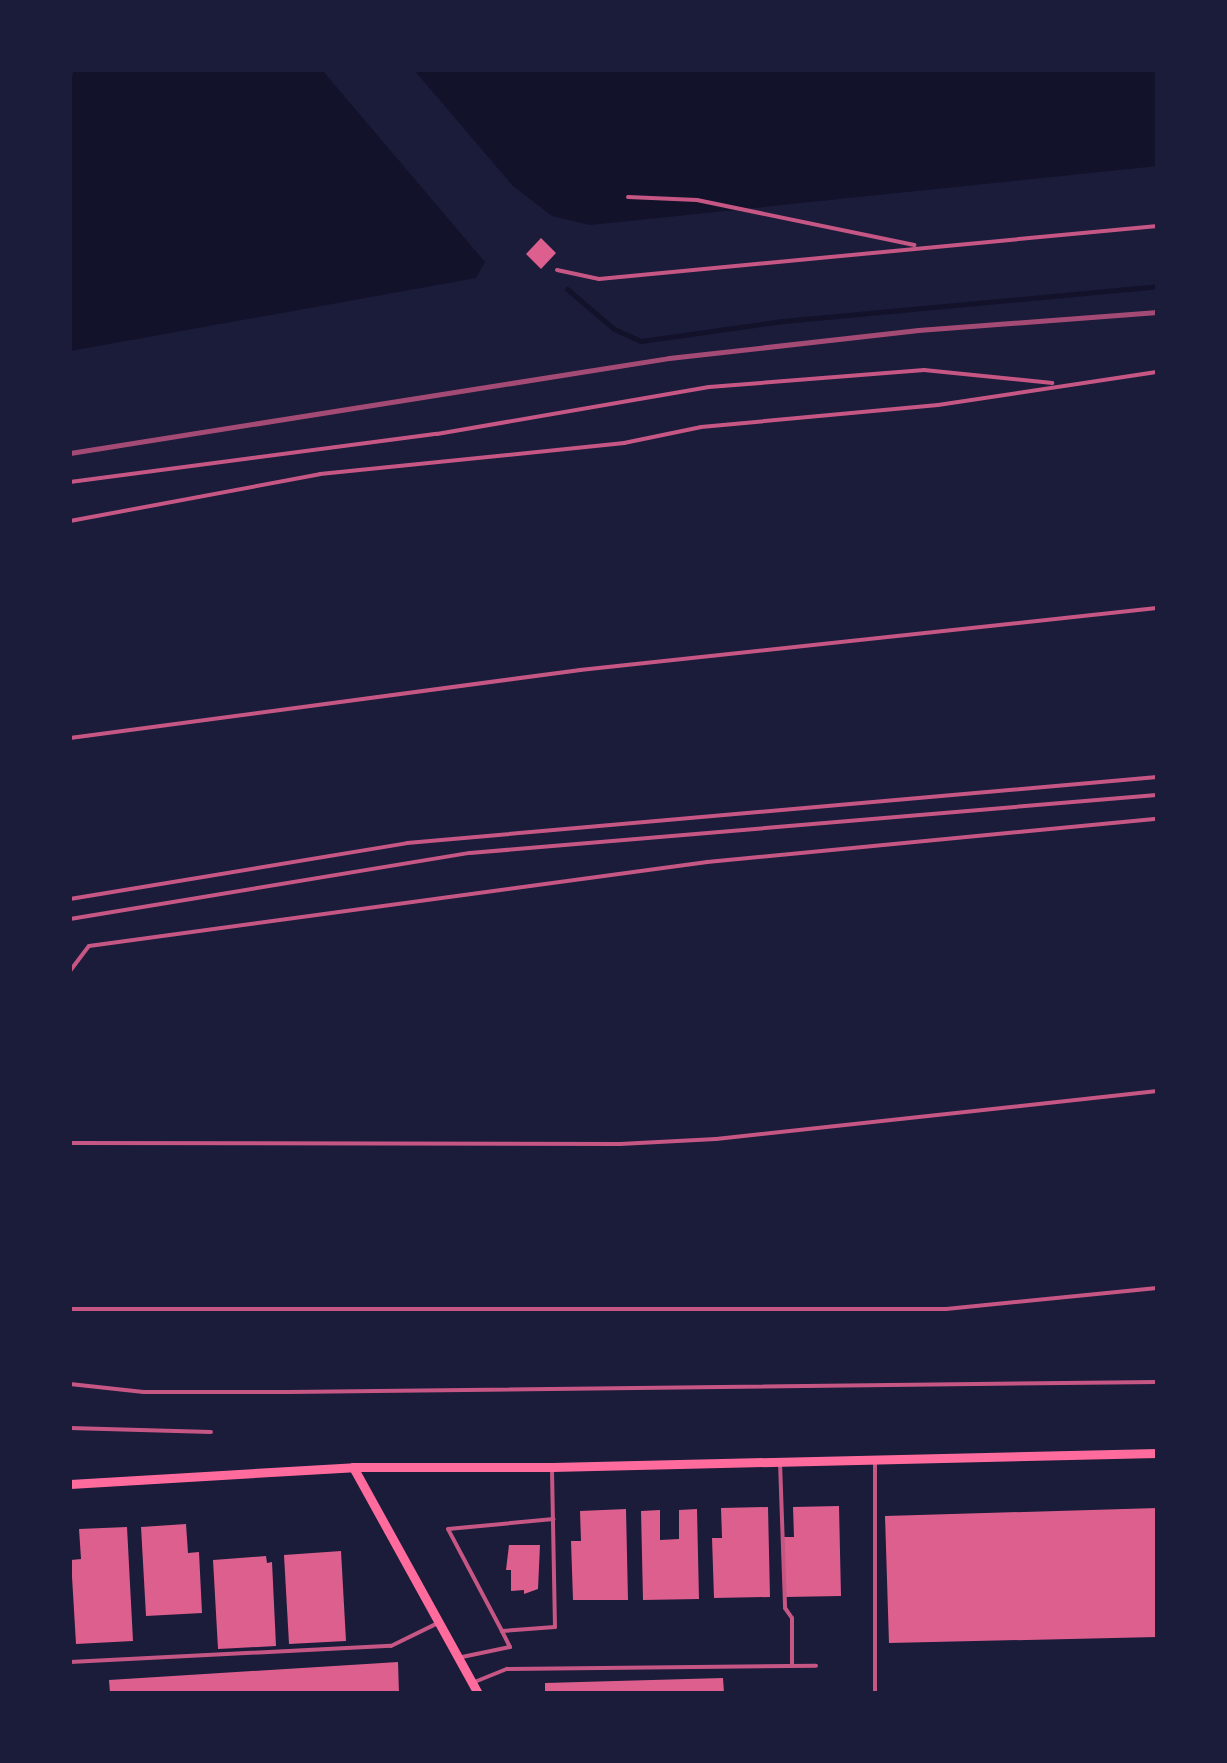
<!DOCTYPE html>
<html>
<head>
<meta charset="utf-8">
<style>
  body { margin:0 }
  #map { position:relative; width:1227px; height:1763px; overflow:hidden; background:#1b1b3a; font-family:Montserrat,sans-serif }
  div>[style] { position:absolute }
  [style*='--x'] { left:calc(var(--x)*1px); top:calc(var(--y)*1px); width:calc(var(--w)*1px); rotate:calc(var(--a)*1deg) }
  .water>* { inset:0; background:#12122b }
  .stream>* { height:5px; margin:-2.5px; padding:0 2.5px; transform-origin:2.5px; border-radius:2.5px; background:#12122b }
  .building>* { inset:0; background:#dd5f8e }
  .service>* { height:4px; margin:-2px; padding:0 2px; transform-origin:2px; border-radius:2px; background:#c65784 }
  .secondary>* { height:9px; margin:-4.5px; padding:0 4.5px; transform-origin:4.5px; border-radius:4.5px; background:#ff6b9d }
  .rail>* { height:5px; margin:-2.5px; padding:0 2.5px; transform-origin:2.5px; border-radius:2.5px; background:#a44b75 }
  span { translate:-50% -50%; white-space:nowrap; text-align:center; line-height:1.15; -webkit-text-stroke:9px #1b1b3a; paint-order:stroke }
  .frame { position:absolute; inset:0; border:72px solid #1b1b3a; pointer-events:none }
</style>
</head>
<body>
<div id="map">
  <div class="water">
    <div style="clip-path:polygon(74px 70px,322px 70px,485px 262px,476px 278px,70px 351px,70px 84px)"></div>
    <div style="clip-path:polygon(414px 70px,1157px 70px,1157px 166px,590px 225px,552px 216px,513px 186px)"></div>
  </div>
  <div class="stream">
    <div style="--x:567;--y:289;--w:62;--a:40.4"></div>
    <div style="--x:614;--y:329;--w:30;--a:24"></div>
    <div style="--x:641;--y:341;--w:143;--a:-8"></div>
    <div style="--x:783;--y:321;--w:376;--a:-5.3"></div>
  </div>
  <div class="building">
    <div style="clip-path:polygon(541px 238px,556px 253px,541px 269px,526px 254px)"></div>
    <div style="clip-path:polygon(839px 1506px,841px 1596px,785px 1597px,784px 1537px,794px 1537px,793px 1507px)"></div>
    <div style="clip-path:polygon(768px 1507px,770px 1597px,714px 1598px,712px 1538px,722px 1538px,721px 1508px)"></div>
    <div style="clip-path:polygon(1157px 1508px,1157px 1637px,889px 1643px,885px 1516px)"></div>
    <div style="clip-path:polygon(626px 1509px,628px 1600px,573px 1600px,571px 1541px,581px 1541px,580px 1511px)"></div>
    <div style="clip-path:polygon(697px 1509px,699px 1599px,643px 1600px,641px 1511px,660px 1510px,660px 1540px,679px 1539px,679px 1510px)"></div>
    <div style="clip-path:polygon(186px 1524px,188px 1553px,199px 1552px,202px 1613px,146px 1616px,141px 1527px)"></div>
    <div style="clip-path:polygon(127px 1527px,133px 1641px,76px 1644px,71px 1560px,81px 1559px,79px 1529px)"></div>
    <div style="clip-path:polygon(509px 1545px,540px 1545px,538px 1589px,524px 1594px,524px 1590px,511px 1591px,511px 1570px,506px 1570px)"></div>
    <div style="clip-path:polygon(341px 1551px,346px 1641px,289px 1644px,284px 1555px)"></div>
    <div style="clip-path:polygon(266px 1556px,267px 1563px,272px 1562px,276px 1646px,218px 1649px,213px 1560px)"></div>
    <div style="clip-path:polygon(398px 1662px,399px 1693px,110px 1693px,109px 1680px)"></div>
    <div style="clip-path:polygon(723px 1678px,724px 1693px,545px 1693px,545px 1683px)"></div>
  </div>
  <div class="service">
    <div style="--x:628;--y:197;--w:69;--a:2.5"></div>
    <div style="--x:697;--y:200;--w:222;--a:11.7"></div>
    <div style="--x:557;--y:270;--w:43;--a:12.1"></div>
    <div style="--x:599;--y:279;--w:561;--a:-5.43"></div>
    <div style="--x:70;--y:482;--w:370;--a:-7.5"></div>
    <div style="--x:437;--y:434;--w:276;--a:-9.8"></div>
    <div style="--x:709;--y:387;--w:216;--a:-4.5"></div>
    <div style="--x:924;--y:370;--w:129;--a:5.8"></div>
    <div style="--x:70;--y:521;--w:254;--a:-10.6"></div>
    <div style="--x:320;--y:474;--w:306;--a:-5.8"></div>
    <div style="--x:624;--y:443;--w:79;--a:-11.7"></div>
    <div style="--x:701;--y:427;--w:238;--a:-5.3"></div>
    <div style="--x:938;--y:405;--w:221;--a:-8.6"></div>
    <div style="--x:70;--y:738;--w:515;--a:-7.59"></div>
    <div style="--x:580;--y:670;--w:580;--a:-6.13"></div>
    <div style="--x:70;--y:899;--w:342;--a:-9.4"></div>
    <div style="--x:407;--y:843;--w:753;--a:-5.03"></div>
    <div style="--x:70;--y:919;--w:405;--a:-9.4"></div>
    <div style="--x:470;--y:853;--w:689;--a:-4.83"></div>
    <div style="--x:70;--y:971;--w:31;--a:-53"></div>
    <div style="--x:89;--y:946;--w:624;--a:-7.74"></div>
    <div style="--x:707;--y:862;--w:452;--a:-5.5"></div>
    <div style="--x:70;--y:1143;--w:550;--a:0.1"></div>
    <div style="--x:620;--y:1144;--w:96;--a:-3"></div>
    <div style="--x:716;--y:1139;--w:444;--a:-6.2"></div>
    <div style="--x:70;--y:1309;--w:876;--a:0"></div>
    <div style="--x:946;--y:1309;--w:212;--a:-5.7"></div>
    <div style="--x:70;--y:1384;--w:74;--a:6.2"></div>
    <div style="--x:144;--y:1392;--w:144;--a:0"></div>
    <div style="--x:288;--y:1392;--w:869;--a:-0.66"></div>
    <div style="--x:70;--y:1428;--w:141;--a:1.6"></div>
    <div style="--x:780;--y:1462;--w:146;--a:88"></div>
    <div style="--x:785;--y:1608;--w:12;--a:55"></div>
    <div style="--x:792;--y:1618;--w:47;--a:90"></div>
    <div style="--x:875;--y:1463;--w:230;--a:90"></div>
    <div style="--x:502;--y:1631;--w:115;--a:-117.9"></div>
    <div style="--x:448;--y:1529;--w:106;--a:-5.4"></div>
    <div style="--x:462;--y:1657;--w:49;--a:-11.8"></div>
    <div style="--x:510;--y:1647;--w:18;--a:-117"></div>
    <div style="--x:502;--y:1631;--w:53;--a:-4.3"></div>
    <div style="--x:555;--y:1627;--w:160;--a:-91.1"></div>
    <div style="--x:70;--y:1662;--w:321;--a:-2.9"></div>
    <div style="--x:391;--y:1646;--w:52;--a:-26.1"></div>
    <div style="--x:472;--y:1683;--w:38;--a:-22"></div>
    <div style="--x:507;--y:1669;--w:309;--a:-0.6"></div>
  </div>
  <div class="secondary">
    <div style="--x:353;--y:1467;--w:258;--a:61.1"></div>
    <div style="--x:70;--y:1484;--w:284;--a:-3.4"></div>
    <div style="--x:353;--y:1467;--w:199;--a:0"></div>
    <div style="--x:552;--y:1467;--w:605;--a:-1.33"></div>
  </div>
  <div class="rail">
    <div style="--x:70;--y:453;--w:606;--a:-9.01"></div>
    <div style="--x:669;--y:358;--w:251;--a:-6.4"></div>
    <div style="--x:918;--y:330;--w:240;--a:-4.3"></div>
  </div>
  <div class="frame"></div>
</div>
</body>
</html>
